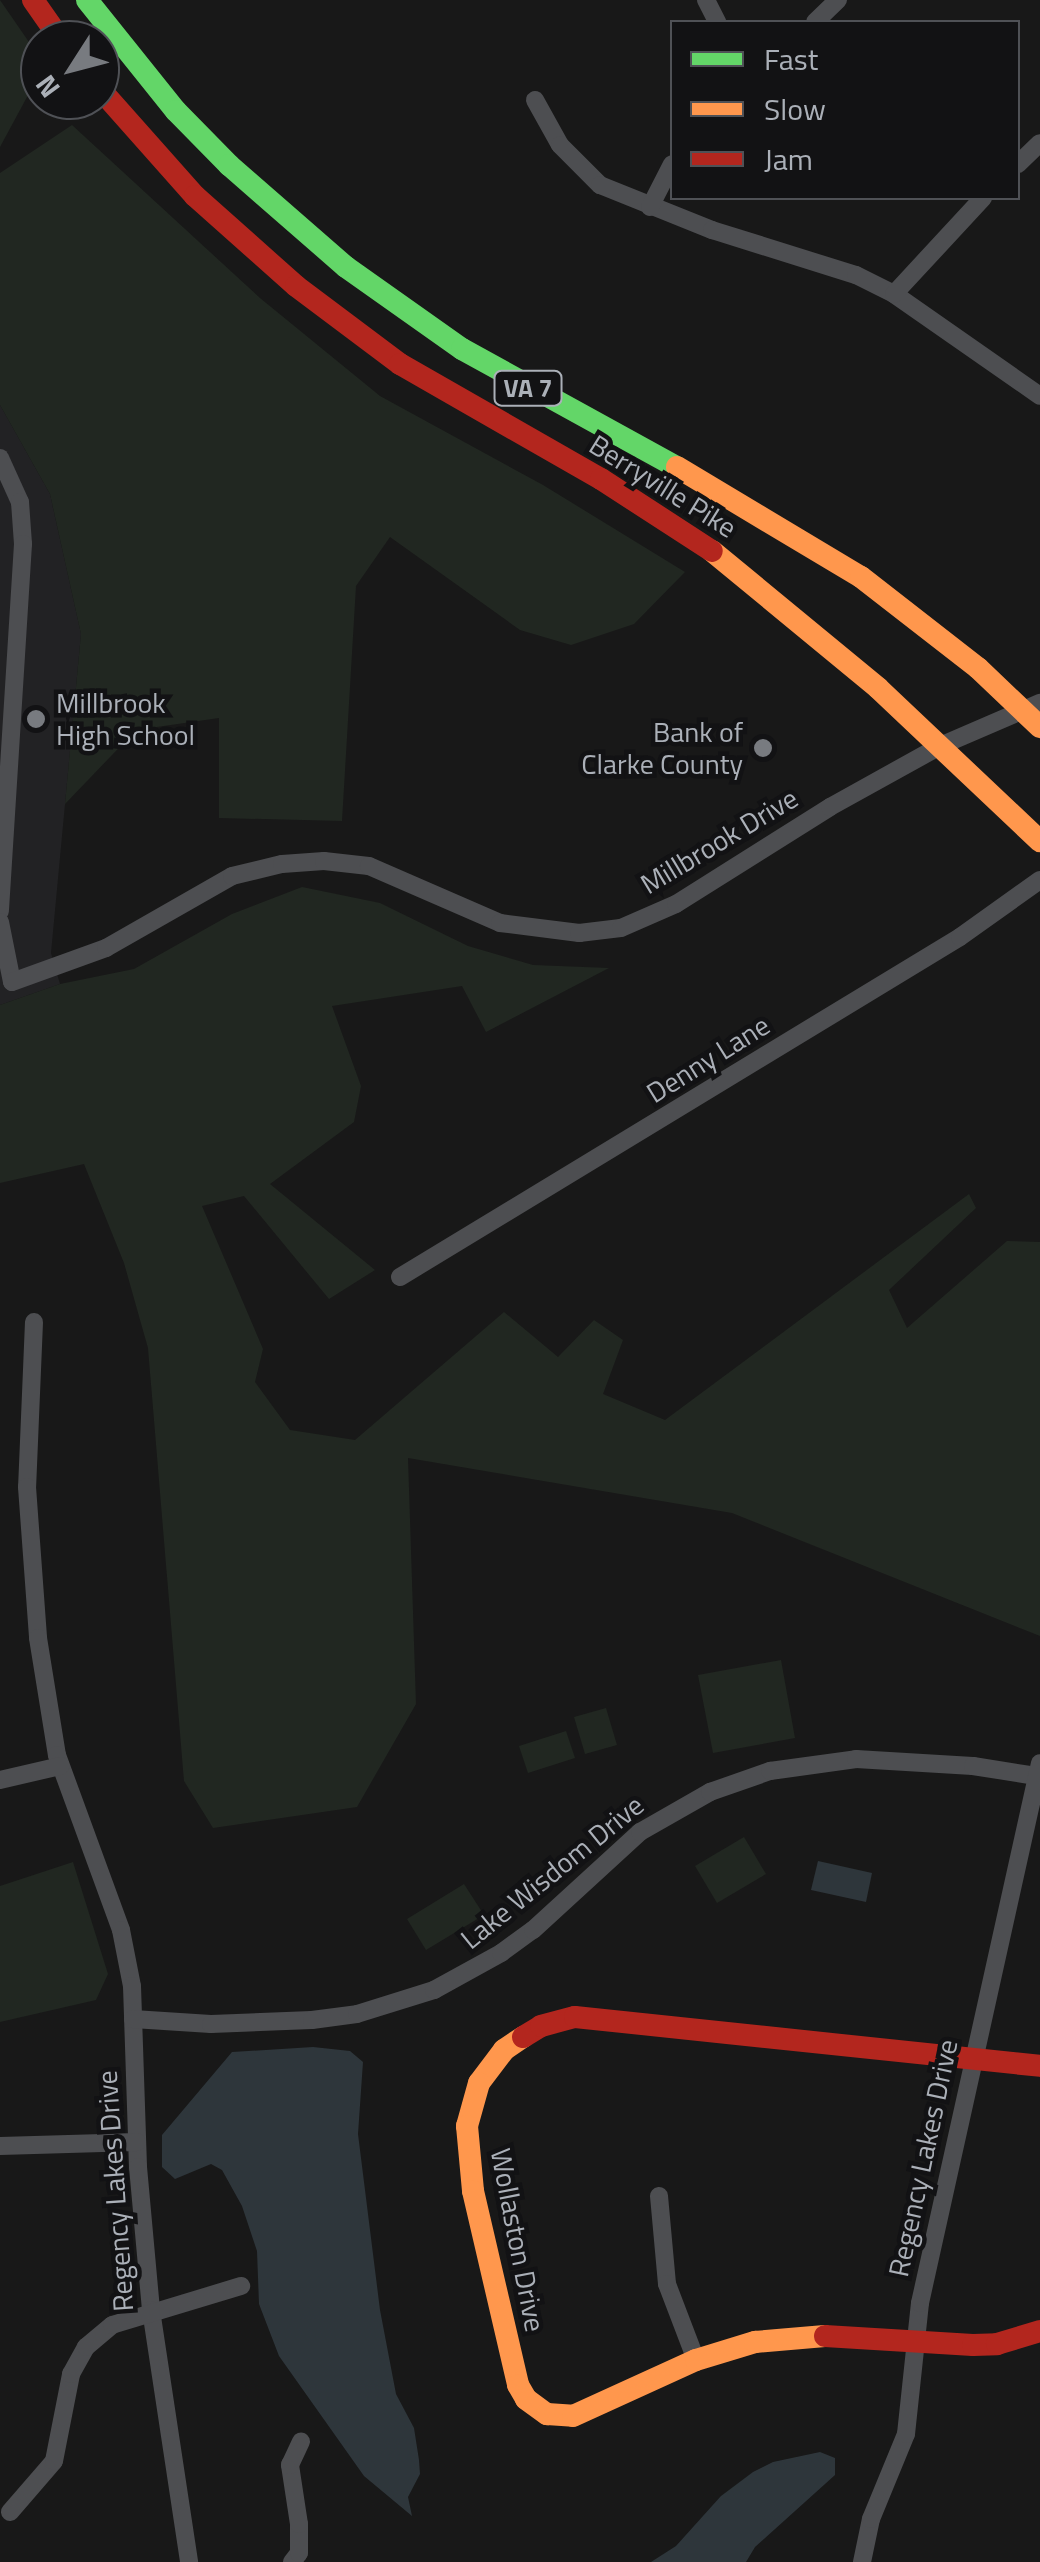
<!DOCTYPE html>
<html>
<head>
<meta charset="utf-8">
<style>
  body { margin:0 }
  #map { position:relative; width:1040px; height:2562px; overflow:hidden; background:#181818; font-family:"Titillium Web",sans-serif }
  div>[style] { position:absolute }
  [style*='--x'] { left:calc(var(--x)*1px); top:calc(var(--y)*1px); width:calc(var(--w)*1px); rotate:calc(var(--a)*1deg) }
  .built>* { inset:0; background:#222224 }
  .green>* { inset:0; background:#212721 }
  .water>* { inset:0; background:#2e363b }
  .street>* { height:18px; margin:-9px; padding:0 9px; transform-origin:9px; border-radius:9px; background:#4d4e51 }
  .fast>* { height:22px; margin:-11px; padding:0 11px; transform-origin:11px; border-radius:11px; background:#63d668 }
  .slow>* { height:22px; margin:-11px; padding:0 11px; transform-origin:11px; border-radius:11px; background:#ff974d }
  .jam>* { height:22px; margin:-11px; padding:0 11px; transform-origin:11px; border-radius:11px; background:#b3261e }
  .dots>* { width:28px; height:28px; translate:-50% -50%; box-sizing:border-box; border:5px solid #121214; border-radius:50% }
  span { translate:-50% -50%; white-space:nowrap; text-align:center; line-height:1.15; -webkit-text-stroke:9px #121214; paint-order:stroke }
  .shield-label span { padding:2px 8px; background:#121214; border:2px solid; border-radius:8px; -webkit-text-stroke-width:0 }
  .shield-label { font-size:25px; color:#abb0b8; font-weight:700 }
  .street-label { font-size:28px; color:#abb0b8 }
  .poi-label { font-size:28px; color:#abb0b8 }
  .left { translate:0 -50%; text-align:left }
  .right { translate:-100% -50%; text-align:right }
  .legend { position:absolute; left:670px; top:20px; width:350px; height:180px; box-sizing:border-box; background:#121214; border:2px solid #4f5156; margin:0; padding:12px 18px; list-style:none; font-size:30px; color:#abb0b8 }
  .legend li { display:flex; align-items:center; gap:20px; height:50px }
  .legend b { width:50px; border:2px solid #4f5156 }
  .north { position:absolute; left:20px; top:20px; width:100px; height:100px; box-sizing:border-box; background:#121214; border:2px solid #4f5156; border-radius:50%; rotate:234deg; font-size:28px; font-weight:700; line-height:40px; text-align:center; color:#abb0b8 }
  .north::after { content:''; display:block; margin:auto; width:35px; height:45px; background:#787b80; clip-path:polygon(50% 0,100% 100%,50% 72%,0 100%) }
</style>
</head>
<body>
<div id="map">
  <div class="built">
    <div style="clip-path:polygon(0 405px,50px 494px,81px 634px,51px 953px,60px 984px,0 1005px)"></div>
  </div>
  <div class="green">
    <div style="clip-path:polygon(0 0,40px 58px,40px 73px,0 147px)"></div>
    <div style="clip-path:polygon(72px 125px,260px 298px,380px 396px,543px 485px,685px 572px,634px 624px,571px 645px,520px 630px,390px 537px,356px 586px,342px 821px,219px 818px,219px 718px,136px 730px,65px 804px,81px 634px,50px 494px,0 405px,0 173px)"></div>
    <div style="clip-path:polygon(302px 887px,380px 903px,468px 946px,533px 965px,609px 968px,486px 1032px,462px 986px,332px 1006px,361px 1086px,354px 1122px,270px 1184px,375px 1270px,329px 1299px,244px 1196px,202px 1206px,263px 1349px,255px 1382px,290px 1430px,355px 1440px,504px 1312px,558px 1357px,594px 1320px,623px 1340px,603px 1394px,665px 1420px,969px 1194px,976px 1208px,889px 1290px,907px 1328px,1007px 1241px,1040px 1242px,1040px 1636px,732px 1513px,408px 1458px,416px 1704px,357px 1807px,213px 1828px,184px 1781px,148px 1348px,124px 1263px,84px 1164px,0 1183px,0 1005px,60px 984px,134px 969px,232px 914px)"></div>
    <div style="clip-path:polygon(781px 1660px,795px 1738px,713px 1753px,698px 1675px)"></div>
    <div style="clip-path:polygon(606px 1708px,617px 1745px,585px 1754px,574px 1717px)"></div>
    <div style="clip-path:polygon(566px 1731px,575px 1758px,528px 1773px,519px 1746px)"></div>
    <div style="clip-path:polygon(744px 1837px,766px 1874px,717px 1903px,695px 1866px)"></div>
    <div style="clip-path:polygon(73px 1862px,108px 1974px,96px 2000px,0 2022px,0 1886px)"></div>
    <div style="clip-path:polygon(464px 1884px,484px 1915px,426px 1950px,407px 1919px)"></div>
  </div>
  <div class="water">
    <div style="clip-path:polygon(818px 1861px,872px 1873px,866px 1902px,811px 1890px)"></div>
    <div style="clip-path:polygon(313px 2047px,350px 2051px,363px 2062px,358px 2134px,380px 2310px,396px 2394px,414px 2428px,419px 2460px,420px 2474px,408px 2497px,412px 2516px,364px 2476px,279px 2356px,259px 2304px,257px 2251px,242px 2206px,222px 2170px,211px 2164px,175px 2179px,162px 2167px,162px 2135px,232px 2052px)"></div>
    <div style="clip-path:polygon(820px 2452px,835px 2458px,835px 2475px,755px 2547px,746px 2562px,651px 2562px,676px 2546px,721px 2496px,753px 2472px,773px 2462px)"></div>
  </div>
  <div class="street">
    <div style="--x:706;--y:0;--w:25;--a:63"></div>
    <div style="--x:815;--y:22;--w:32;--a:-44"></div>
    <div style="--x:535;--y:100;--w:51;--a:60.9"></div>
    <div style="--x:560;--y:145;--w:57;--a:45"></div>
    <div style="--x:600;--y:185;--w:121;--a:21.9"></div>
    <div style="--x:712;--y:230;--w:151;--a:17.4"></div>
    <div style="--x:856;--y:275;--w:42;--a:26.6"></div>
    <div style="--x:894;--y:294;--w:178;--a:34.9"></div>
    <div style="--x:1018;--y:164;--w:30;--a:-44"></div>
    <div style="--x:650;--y:207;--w:48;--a:-62.9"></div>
    <div style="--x:894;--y:294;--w:131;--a:-47.2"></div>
    <div style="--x:0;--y:458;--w:48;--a:65.6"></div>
    <div style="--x:20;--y:502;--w:42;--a:85.9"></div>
    <div style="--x:23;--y:544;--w:368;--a:93.6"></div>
    <div style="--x:0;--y:922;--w:61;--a:78.7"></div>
    <div style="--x:12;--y:982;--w:100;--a:-19.9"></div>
    <div style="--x:106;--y:948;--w:145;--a:-29.7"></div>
    <div style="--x:232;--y:876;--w:51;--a:-13.5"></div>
    <div style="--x:282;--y:864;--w:42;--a:-4.1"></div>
    <div style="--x:324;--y:861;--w:45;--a:6.3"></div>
    <div style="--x:369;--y:866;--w:143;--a:23.5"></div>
    <div style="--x:500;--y:923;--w:80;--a:7.2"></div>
    <div style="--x:579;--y:933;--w:42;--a:-6.8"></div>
    <div style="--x:621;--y:928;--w:60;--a:-23.6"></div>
    <div style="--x:676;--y:904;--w:182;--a:-32.2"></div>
    <div style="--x:830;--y:807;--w:126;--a:-29"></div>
    <div style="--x:940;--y:746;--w:109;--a:-23.3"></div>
    <div style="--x:400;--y:1277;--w:655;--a:-31.26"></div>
    <div style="--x:960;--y:937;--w:98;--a:-35.5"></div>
    <div style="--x:34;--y:1322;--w:165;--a:92.4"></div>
    <div style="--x:27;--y:1487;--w:151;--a:85.8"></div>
    <div style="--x:38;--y:1638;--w:119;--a:80.8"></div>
    <div style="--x:57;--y:1755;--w:186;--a:69.9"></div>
    <div style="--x:121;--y:1930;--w:57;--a:78.9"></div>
    <div style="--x:132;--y:1986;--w:181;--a:88.1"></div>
    <div style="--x:138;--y:2167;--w:144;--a:84.8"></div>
    <div style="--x:151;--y:2310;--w:255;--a:81.4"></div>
    <div style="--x:0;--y:1780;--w:62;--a:-13.1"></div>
    <div style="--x:133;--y:2019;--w:78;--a:3.7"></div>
    <div style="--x:211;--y:2024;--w:101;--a:-2.3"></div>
    <div style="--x:312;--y:2020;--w:45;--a:-7.6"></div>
    <div style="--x:357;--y:2014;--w:81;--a:-17.3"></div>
    <div style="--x:434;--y:1990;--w:77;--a:-28.9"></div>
    <div style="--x:501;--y:1953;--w:39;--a:-36"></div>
    <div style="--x:533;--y:1930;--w:145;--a:-42.5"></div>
    <div style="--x:640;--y:1832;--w:81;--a:-29.7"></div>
    <div style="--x:710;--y:1792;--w:64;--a:-19.3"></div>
    <div style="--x:770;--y:1771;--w:87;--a:-7.9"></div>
    <div style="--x:856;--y:1759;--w:117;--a:3.4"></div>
    <div style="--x:973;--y:1766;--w:64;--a:9"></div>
    <div style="--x:0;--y:2146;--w:137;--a:-1.7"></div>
    <div style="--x:659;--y:2196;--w:88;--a:84.8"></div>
    <div style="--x:667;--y:2284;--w:81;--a:69.1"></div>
    <div style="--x:10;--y:2512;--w:67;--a:-49.2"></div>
    <div style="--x:54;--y:2461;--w:89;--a:-78.9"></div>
    <div style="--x:71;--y:2374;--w:31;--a:-61"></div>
    <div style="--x:86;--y:2347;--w:34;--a:-40"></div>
    <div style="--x:112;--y:2325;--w:135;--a:-16.8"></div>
    <div style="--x:292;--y:2562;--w:11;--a:-52"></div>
    <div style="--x:299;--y:2553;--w:29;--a:-90"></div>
    <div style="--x:299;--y:2524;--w:60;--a:-98.7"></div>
    <div style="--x:290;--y:2465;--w:26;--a:-65"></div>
    <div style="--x:862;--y:2562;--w:44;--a:-78.2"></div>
    <div style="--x:871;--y:2519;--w:92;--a:-67.6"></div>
    <div style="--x:906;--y:2434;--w:132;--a:-83.9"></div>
    <div style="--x:920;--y:2303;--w:553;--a:-77.47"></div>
  </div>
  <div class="fast">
    <div style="--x:87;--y:0;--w:142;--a:51.3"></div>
    <div style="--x:176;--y:111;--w:76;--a:45.5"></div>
    <div style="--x:229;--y:165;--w:155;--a:41.1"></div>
    <div style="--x:346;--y:267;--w:142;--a:35.3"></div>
    <div style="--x:462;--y:349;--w:245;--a:28.8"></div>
  </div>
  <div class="slow">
    <div style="--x:677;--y:467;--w:214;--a:30.9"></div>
    <div style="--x:861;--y:577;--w:148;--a:37.9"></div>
    <div style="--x:978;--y:668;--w:86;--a:43.6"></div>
    <div style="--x:712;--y:551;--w:215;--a:39.5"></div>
    <div style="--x:878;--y:688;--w:223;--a:43.4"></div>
    <div style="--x:523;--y:2037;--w:23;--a:146"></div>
    <div style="--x:504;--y:2050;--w:41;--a:127.1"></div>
    <div style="--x:479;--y:2083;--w:45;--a:105.6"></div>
    <div style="--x:467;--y:2126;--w:65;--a:84.7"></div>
    <div style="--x:473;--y:2191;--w:199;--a:76.9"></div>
    <div style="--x:518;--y:2385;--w:16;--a:60"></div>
    <div style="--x:526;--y:2399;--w:26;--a:36"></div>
    <div style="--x:547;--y:2414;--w:26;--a:4"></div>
    <div style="--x:573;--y:2416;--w:135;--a:-24.5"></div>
    <div style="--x:696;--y:2360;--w:62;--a:-17"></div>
    <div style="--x:755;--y:2342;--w:70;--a:-4.9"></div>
  </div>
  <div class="jam">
    <div style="--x:33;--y:0;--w:49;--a:55"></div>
    <div style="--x:100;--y:89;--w:143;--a:48.4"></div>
    <div style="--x:195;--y:196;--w:135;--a:41.7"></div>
    <div style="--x:296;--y:286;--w:130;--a:36.9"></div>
    <div style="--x:400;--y:364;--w:232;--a:29.8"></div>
    <div style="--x:601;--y:479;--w:132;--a:33"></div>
    <div style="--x:523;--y:2037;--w:21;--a:-31"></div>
    <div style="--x:541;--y:2026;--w:35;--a:-15"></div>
    <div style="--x:575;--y:2017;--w:468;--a:6"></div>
    <div style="--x:825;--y:2336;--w:148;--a:3.5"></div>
    <div style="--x:973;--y:2345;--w:24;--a:-2"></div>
    <div style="--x:997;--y:2344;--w:45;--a:-16.8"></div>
  </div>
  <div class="dots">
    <div style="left:36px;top:719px;background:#787b80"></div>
    <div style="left:763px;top:748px;background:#787b80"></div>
  </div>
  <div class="shield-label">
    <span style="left:528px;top:388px">VA 7</span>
  </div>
  <div class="street-label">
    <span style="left:663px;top:486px;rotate:32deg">Berryville Pike</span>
    <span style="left:719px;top:841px;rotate:-31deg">Millbrook Drive</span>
    <span style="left:708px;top:1059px;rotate:-32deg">Denny Lane</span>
    <span style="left:552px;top:1872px;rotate:-39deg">Lake Wisdom Drive</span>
    <span style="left:923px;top:2158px;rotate:-78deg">Regency Lakes Drive</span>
    <span style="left:115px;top:2191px;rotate:-94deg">Regency Lakes Drive</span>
    <span style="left:518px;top:2240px;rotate:79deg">Wollaston Drive</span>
  </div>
  <div class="poi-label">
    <span class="left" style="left:56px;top:719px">Millbrook<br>High School</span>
    <span class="right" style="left:743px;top:748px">Bank of<br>Clarke County</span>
  </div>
  <ul class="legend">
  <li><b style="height:12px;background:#63d668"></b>Fast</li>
  <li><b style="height:12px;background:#ff974d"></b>Slow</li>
  <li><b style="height:12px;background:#b3261e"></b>Jam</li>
  </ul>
  <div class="north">N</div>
</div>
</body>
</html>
